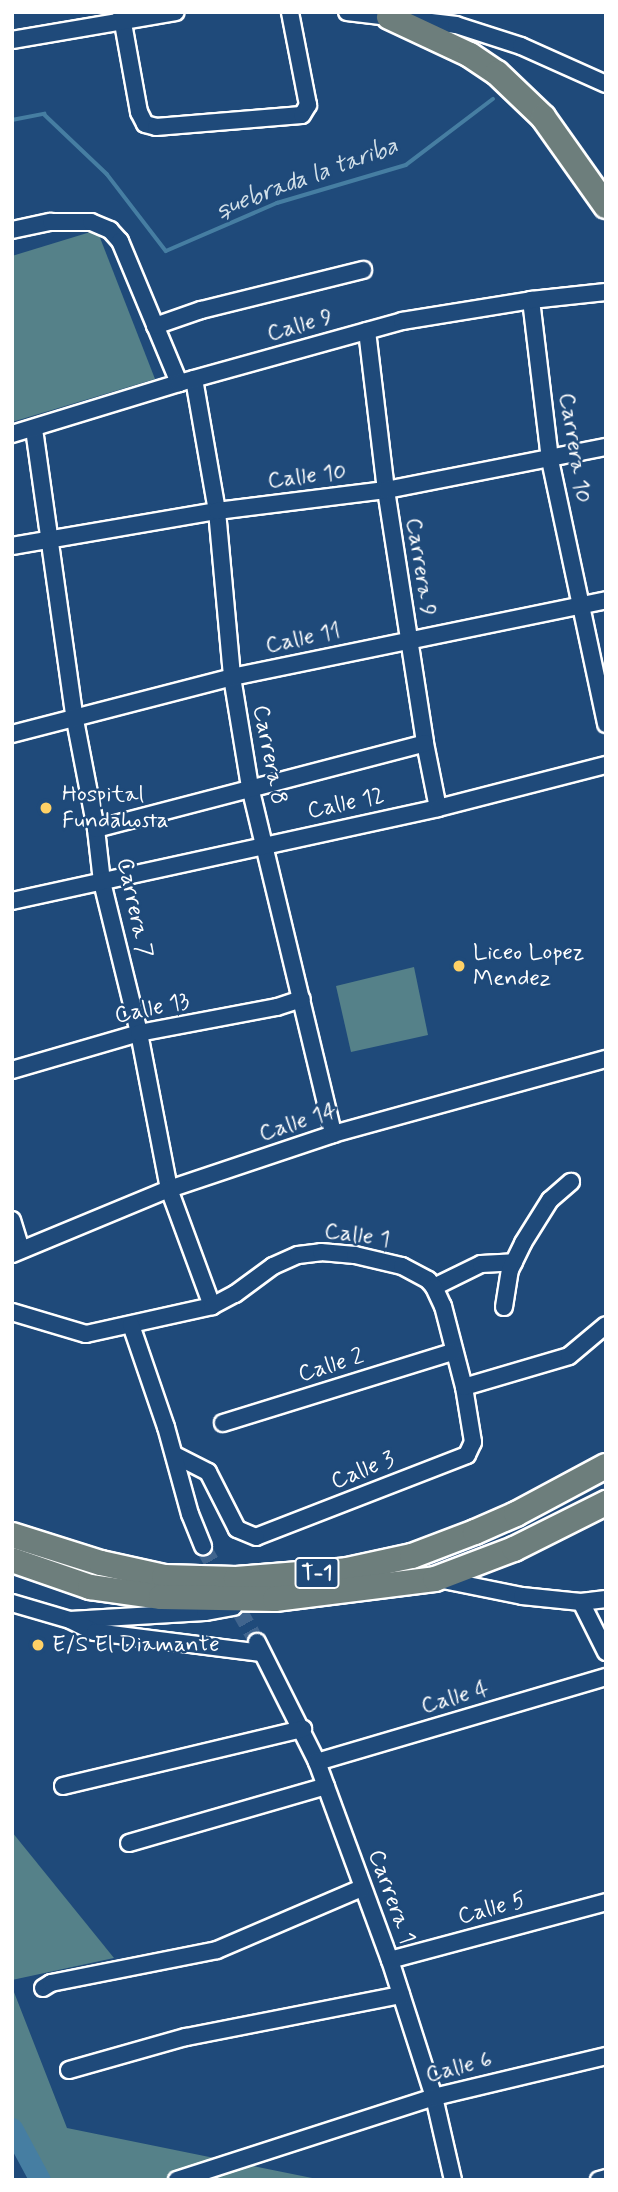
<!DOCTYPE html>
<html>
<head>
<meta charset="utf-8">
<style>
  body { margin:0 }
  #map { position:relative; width:618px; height:2192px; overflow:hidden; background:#1f4a7a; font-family:Mynerve,sans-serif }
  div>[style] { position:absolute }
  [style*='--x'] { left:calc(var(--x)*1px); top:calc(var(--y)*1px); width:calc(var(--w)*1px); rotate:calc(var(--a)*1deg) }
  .green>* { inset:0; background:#558189 }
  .stream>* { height:3.5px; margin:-1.75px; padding:0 1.75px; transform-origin:1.75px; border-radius:1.75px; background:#467ea2 }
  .river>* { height:21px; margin:-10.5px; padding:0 10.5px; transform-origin:10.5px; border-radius:10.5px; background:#467ea2 }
  .minor-tunnel>* { height:16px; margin-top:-8px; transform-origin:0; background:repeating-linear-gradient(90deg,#41658e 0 16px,transparent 0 24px) }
  .roads { filter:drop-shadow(2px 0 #fff) drop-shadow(-2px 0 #fff) drop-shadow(0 2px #fff) drop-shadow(0 -2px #fff) }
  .minor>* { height:16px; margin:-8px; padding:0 8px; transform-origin:8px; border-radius:8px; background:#1f4a7a }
  .highway>* { height:24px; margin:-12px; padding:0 12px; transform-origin:12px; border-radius:12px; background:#6d7e7c }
  .dots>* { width:19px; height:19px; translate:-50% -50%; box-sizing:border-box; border:4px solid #1f4a7a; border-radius:50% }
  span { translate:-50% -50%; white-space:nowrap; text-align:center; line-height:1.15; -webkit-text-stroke:5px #1f4a7a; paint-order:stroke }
  .shield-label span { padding:2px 5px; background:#1f4a7a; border:2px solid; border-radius:5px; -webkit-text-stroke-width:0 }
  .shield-label { font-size:21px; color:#fff; font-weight:700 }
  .street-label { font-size:23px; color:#fff }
  .poi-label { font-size:23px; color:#fff }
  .left { translate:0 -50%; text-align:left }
  .water-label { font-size:24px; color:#d1dfe8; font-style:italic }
  .frame { position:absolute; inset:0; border:14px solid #fff; pointer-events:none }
</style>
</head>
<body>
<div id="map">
  <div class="green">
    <div style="clip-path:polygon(97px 230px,155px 379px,12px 422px,12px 256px)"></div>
    <div style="clip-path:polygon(414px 967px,428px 1035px,351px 1052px,336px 986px)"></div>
    <div style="clip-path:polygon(12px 1832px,114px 1958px,12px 1980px)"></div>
    <div style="clip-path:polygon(12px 1987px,67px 2128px,322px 2180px,48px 2180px,12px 2138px)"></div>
  </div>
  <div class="stream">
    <div style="--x:12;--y:120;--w:33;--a:-11"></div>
    <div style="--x:44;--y:114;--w:87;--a:43.6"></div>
    <div style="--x:107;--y:174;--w:97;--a:52.5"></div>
    <div style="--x:166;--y:251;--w:121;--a:-23.4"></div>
    <div style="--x:277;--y:203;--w:134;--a:-16.4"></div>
    <div style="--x:406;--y:165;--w:109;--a:-37.2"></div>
  </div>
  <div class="river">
    <div style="--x:12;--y:2128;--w:59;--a:61.7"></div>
  </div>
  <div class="minor-tunnel">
    <div style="--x:203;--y:1547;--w:109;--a:60.4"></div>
  </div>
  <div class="roads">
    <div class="minor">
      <div style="--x:121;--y:12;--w:102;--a:79.8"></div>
      <div style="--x:139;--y:112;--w:13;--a:63"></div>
      <div style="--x:145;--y:124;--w:11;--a:15"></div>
      <div style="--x:156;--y:127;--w:146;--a:-4.7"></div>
      <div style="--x:302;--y:115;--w:12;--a:-59"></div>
      <div style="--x:308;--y:105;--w:95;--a:-101"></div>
      <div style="--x:347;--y:12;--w:110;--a:6.8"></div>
      <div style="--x:456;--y:25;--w:68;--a:17.9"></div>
      <div style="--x:521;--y:46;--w:93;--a:24.1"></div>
      <div style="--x:12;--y:40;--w:166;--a:-9.7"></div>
      <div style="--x:12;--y:230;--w:40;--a:-12"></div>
      <div style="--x:51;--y:222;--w:40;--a:0"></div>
      <div style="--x:91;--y:222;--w:21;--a:23"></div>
      <div style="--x:110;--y:230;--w:15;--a:48"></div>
      <div style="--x:120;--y:241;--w:154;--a:67.4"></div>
      <div style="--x:531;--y:300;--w:161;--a:83.2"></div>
      <div style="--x:550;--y:460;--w:270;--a:78"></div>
      <div style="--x:155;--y:326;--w:49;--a:-19.2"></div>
      <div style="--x:201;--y:310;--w:167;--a:-13.9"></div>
      <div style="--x:367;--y:331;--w:160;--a:83.2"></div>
      <div style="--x:386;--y:490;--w:256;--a:81.2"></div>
      <div style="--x:425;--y:743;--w:66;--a:78.7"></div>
      <div style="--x:194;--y:379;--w:134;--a:80.1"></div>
      <div style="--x:217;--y:511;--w:167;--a:84.8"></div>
      <div style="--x:232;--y:677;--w:111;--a:80.7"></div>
      <div style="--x:250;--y:787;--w:357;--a:76.5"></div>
      <div style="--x:34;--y:429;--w:294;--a:82"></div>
      <div style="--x:75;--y:720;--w:111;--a:79.1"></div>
      <div style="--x:96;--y:829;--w:53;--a:83.5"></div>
      <div style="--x:102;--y:882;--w:155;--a:76.2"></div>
      <div style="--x:139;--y:1033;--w:159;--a:79.1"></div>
      <div style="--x:169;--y:1189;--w:125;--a:69.8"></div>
      <div style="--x:12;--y:434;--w:175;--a:-17"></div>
      <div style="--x:179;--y:383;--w:231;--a:-15.5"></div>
      <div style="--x:402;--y:321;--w:131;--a:-9.2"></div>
      <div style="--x:531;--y:300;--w:75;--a:-6.1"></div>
      <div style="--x:12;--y:546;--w:208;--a:-9.7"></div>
      <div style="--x:217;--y:511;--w:170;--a:-7.1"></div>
      <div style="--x:386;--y:490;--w:224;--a:-11.1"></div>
      <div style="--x:12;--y:734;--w:227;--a:-14.5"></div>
      <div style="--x:232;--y:677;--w:382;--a:-11.6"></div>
      <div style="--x:96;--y:829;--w:340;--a:-14.6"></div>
      <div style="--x:12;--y:901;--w:436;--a:-12.3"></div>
      <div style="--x:438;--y:808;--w:173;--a:-14.4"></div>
      <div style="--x:12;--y:1070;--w:132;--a:-16.2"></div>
      <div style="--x:139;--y:1033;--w:140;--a:-10.7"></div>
      <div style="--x:277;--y:1007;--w:26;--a:-18"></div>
      <div style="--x:12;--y:1220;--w:31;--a:73"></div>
      <div style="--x:12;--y:1254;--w:170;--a:-22.5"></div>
      <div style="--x:169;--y:1189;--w:173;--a:-18.5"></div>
      <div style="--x:333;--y:1134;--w:283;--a:-15.4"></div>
      <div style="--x:434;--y:1287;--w:52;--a:-26.1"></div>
      <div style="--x:481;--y:1264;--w:33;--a:-3"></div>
      <div style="--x:504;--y:1307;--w:37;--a:-81"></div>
      <div style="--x:510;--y:1270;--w:30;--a:-64"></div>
      <div style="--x:523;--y:1243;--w:51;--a:-57.9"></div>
      <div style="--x:550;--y:1200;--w:28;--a:-41"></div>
      <div style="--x:12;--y:1312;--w:77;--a:16.6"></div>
      <div style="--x:86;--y:1334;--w:129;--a:-12.5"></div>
      <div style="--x:212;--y:1306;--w:26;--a:-28"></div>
      <div style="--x:235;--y:1294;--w:47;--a:-36.4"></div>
      <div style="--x:273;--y:1266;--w:27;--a:-24"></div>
      <div style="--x:298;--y:1255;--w:23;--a:-7"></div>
      <div style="--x:321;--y:1252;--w:34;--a:5"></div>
      <div style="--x:355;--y:1255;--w:48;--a:13.2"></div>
      <div style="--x:402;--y:1266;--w:30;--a:28"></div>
      <div style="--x:428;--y:1280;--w:9;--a:49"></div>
      <div style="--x:434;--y:1287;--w:21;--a:65"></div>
      <div style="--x:443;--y:1306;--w:84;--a:75.5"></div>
      <div style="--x:464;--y:1387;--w:56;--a:80.7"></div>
      <div style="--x:473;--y:1442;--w:14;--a:115"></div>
      <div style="--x:467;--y:1455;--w:226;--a:158.8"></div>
      <div style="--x:256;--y:1537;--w:21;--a:-157"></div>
      <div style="--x:237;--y:1529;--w:64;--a:-117"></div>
      <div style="--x:208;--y:1472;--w:37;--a:-153"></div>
      <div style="--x:131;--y:1325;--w:108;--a:71.1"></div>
      <div style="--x:166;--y:1427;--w:90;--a:74.6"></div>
      <div style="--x:190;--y:1514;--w:35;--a:68"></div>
      <div style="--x:464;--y:1387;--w:109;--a:-16.4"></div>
      <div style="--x:569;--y:1356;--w:48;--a:-40"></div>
      <div style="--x:223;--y:1423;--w:240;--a:-17.2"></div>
      <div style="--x:438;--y:1579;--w:86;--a:11.4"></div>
      <div style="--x:522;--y:1596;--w:59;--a:5.8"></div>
      <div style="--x:581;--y:1602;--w:25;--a:-7"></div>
      <div style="--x:581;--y:1602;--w:56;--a:63.4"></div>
      <div style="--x:12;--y:1603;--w:60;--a:16.3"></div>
      <div style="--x:70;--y:1620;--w:135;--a:-3.4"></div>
      <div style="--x:205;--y:1612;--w:29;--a:-10"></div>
      <div style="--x:72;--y:1621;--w:25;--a:26"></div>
      <div style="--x:95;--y:1632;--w:168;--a:7.2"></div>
      <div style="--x:257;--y:1642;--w:134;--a:63.4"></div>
      <div style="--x:317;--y:1762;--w:211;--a:69.8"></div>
      <div style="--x:390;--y:1960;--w:144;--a:72.2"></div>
      <div style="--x:434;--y:2097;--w:85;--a:77.1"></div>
      <div style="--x:317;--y:1762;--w:301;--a:-16.4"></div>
      <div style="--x:63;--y:1786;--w:247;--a:-13.4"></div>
      <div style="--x:129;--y:1843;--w:205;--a:-16.1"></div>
      <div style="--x:390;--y:1960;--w:224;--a:-15"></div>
      <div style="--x:43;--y:1988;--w:9;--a:-32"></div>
      <div style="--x:51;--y:1983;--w:169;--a:-11.2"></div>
      <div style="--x:217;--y:1950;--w:158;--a:-23.2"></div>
      <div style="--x:69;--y:2070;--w:122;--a:-15.8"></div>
      <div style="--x:186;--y:2037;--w:219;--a:-11.1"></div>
      <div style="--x:177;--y:2180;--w:270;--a:-17.9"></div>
      <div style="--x:434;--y:2097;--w:177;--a:-13.4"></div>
      <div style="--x:599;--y:2180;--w:7;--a:-16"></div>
    </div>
    <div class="highway">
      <div style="--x:389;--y:17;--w:89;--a:25.1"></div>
      <div style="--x:470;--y:55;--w:32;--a:34"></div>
      <div style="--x:497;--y:73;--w:64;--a:43.7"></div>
      <div style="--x:543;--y:117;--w:109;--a:54.7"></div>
      <div style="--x:12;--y:1535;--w:93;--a:17.5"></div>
      <div style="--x:101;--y:1563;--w:65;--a:12.5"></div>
      <div style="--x:164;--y:1577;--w:72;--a:1.6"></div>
      <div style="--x:236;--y:1579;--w:111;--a:-4.6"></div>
      <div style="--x:347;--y:1570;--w:66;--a:-12.2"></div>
      <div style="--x:412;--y:1556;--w:67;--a:-20.9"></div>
      <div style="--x:475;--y:1532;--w:45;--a:-23.7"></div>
      <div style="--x:516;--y:1514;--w:102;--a:-28.1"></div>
      <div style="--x:12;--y:1560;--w:83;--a:19.1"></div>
      <div style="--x:90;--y:1587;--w:72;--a:8"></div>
      <div style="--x:161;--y:1597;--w:114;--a:1"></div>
      <div style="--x:275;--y:1599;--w:161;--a:-7.1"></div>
      <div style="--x:435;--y:1579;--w:85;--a:-20.8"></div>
      <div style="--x:514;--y:1549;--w:103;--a:-26.6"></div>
    </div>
  </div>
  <div class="dots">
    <div style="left:46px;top:808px;background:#ffd166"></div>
    <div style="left:459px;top:966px;background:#ffd166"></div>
    <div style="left:38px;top:1645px;background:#ffd166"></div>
  </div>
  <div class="shield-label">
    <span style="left:317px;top:1573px">T-1</span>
  </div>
  <div class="street-label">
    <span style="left:300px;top:326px;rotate:-16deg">Calle 9</span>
    <span style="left:574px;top:448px;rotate:81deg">Carrera 10</span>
    <span style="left:307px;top:477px;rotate:-7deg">Calle 10</span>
    <span style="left:420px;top:567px;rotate:81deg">Carrera 9</span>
    <span style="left:303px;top:639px;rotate:-12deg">Calle 11</span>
    <span style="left:269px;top:755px;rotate:79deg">Carrera 8</span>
    <span style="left:346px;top:804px;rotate:-12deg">Calle 12</span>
    <span style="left:134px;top:908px;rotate:78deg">Carrera 7</span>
    <span style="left:152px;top:1009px;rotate:-12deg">Calle 13</span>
    <span style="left:298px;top:1123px;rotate:-18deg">Calle 14</span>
    <span style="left:357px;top:1236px;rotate:8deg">Calle 1</span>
    <span style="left:331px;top:1366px;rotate:-17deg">Calle 2</span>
    <span style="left:363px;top:1471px;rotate:-22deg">Calle 3</span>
    <span style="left:455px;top:1698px;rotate:-16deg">Calle 4</span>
    <span style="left:391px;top:1897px;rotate:70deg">Carrera 1</span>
    <span style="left:492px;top:1909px;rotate:-15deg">Calle 5</span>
    <span style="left:459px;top:2068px;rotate:-14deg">Calle 6</span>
  </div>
  <div class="poi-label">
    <span class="left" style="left:62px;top:808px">Hospital<br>Fundahosta</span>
    <span class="left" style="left:473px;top:966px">Liceo Lopez<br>Mendez</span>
    <span class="left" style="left:52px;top:1645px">E/S El Diamante</span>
  </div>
  <div class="water-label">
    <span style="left:307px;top:178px;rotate:-20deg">quebrada la tariba</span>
  </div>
  <div class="frame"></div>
</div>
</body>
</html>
